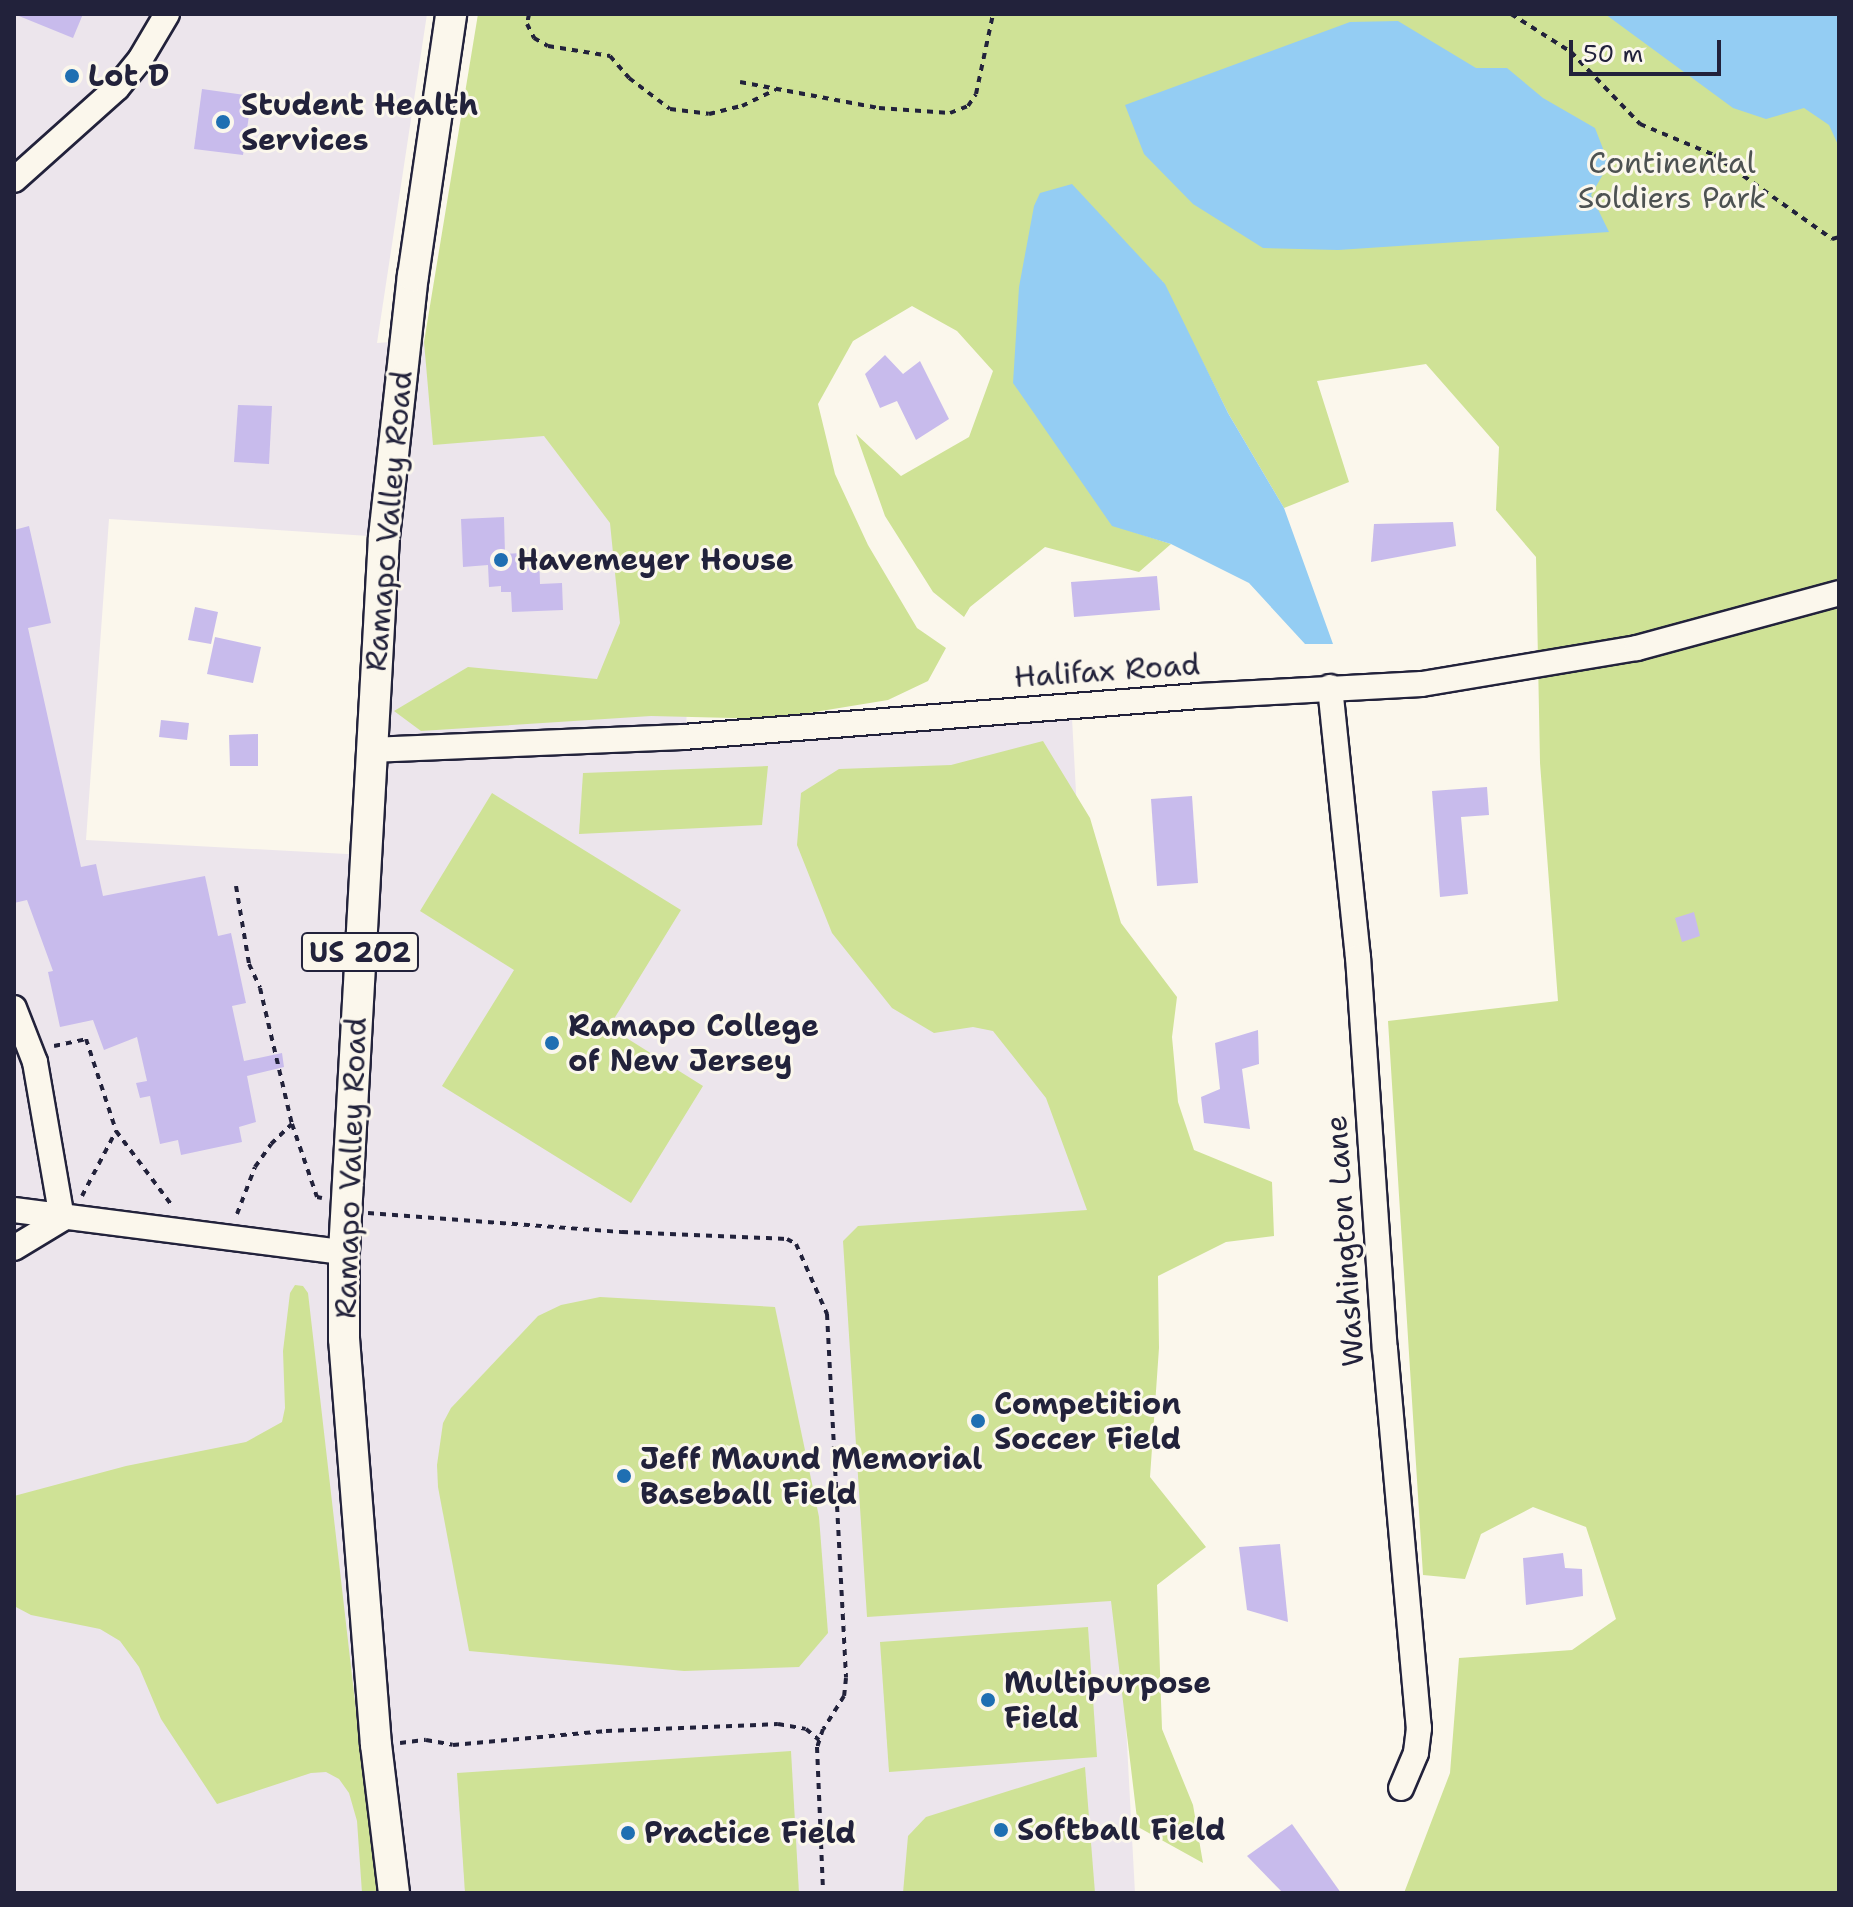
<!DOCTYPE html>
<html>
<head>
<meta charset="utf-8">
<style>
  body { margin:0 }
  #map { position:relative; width:1853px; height:1907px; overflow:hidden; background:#fbf7ec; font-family:"Shantell Sans",sans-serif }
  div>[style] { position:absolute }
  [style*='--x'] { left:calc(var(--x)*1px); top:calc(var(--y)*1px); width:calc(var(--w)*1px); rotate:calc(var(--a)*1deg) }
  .built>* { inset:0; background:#ece5ec }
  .green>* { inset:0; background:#cfe296 }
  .water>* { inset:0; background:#94cdf3 }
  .building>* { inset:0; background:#c8bbec }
  .path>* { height:4px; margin-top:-2px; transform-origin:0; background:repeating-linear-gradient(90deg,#22223b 0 6px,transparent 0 12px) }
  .roads { filter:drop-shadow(2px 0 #22223b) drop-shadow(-2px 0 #22223b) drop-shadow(0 2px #22223b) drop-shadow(0 -2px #22223b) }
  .minor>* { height:24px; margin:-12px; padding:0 12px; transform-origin:12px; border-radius:12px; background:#fbf7ec }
  .major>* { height:30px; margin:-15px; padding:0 15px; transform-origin:15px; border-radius:15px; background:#fbf7ec }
  .dots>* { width:22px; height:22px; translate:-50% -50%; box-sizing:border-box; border:4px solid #fbf7ec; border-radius:50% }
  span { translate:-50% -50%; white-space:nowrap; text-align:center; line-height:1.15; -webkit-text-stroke:6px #fbf7ec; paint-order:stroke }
  .shield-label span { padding:2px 6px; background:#fbf7ec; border:2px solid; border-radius:6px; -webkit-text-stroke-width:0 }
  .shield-label { font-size:28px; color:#22223b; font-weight:700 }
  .poi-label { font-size:30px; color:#22223b; font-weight:700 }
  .left { translate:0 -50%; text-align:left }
  .park-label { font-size:30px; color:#4d5252 }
  .street-label { font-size:30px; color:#22223b }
  .frame { position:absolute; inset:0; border:16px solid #22223b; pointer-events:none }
  .scale { position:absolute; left:1569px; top:40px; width:152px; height:36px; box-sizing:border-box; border:4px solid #22223b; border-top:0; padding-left:10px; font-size:24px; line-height:28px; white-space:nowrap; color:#22223b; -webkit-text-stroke:6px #fbf7ec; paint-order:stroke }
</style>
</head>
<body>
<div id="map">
  <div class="built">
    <div style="clip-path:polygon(evenodd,14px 14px,427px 14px,377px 343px,693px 321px,686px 750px,1072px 718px,1135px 1893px,14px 1893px,14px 14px,109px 519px,384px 537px,365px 855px,86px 840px,109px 519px)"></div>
  </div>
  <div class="green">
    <div style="clip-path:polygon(478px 14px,1839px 14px,1839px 1893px,1404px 1893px,1450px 1773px,1459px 1658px,1572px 1650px,1616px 1619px,1586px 1527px,1533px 1507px,1481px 1534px,1465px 1579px,1423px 1575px,1388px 1021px,1558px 1001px,1540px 763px,1536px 557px,1496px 510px,1499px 447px,1426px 364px,1317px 381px,1349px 482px,1284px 508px,1228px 413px,1162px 281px,1072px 464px,1112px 525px,1171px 544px,1139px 572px,1045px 547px,970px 607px,964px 617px,933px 592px,885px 516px,856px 434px,901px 476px,969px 437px,993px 371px,957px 331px,912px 306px,853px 341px,818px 404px,835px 474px,868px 545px,917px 628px,946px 648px,928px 681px,888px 700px,772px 719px,651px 716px,421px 731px,394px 711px,468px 667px,597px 679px,620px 623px,610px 523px,544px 436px,433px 445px,424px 342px)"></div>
    <div style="clip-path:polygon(1043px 741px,1090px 818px,1121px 923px,1177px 997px,1172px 1037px,1178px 1102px,1194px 1150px,1272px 1182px,1274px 1236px,1226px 1242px,1158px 1276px,1159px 1348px,1150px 1477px,1206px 1547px,1157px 1585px,1162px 1729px,1193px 1805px,1203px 1863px,1138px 1827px,1111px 1601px,867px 1617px,843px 1241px,858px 1226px,1087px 1210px,1046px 1098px,993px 1031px,973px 1027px,934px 1033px,892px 1008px,832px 933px,797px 845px,801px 793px,839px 769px,951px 765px)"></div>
    <div style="clip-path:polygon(768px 766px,762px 825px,579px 834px,583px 773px)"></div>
    <div style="clip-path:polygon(492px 793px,681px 910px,609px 1027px,703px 1086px,631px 1203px,442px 1086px,514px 970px,420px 911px)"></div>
    <div style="clip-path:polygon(295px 1285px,303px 1286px,308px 1293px,377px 1893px,362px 1893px,357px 1821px,349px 1793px,339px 1779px,326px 1772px,311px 1773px,217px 1804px,161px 1719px,139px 1667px,120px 1641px,100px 1629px,31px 1615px,14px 1606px,14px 1496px,126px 1466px,246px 1442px,282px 1422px,285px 1408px,283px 1351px,290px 1293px)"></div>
    <div style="clip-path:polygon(600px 1297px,775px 1307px,819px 1517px,828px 1633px,799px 1667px,684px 1671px,469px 1651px,438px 1487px,437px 1465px,443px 1423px,451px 1408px,538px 1316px,561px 1305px)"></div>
    <div style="clip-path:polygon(1088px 1627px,1097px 1757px,889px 1772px,880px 1642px)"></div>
    <div style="clip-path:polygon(791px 1751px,799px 1893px,465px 1893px,457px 1773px)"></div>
    <div style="clip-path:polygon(1085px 1767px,1095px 1893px,903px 1893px,908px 1836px,926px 1817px)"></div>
  </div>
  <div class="water">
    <div style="clip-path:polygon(1605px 14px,1839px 14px,1839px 147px,1829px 125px,1804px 108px,1766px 119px,1733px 108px)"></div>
    <div style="clip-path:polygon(1398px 21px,1476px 68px,1507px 68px,1543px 98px,1595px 128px,1609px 164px,1591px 195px,1609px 232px,1338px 250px,1263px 248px,1193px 204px,1144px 154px,1125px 105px,1350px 22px)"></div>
    <div style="clip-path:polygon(1072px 184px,1165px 284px,1228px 413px,1284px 508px,1333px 644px,1305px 644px,1249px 583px,1171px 544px,1112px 526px,1013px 383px,1019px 287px,1034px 206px,1040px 193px)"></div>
  </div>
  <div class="building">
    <div style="clip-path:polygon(14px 14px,83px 14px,73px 38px)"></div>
    <div style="clip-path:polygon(202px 89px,252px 96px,243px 155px,194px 149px)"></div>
    <div style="clip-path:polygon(885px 355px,903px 374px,920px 361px,949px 419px,916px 440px,897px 401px,880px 408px,865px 374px)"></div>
    <div style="clip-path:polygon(238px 405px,272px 406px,269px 464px,234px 462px)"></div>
    <div style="clip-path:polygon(504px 517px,505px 554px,539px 552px,540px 584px,562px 583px,563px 610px,512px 612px,511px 592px,501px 592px,501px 586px,489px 587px,488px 565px,463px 567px,461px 519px)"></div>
    <div style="clip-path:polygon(1453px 522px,1456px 546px,1371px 562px,1374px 524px)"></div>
    <div style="clip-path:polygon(29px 526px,51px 623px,28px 628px,81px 867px,96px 864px,103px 896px,205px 876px,218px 936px,231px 933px,246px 1003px,232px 1006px,244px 1061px,282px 1053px,284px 1067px,247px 1076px,256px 1122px,239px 1127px,242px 1142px,181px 1155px,178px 1140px,160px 1144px,150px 1096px,140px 1098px,136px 1083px,147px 1081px,137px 1037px,104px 1050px,93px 1020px,60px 1027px,48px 972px,53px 971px,27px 900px,14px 903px,14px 530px)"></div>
    <div style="clip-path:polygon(1157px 576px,1160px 610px,1074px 617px,1071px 582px)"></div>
    <div style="clip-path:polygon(195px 607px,218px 612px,211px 644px,188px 640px)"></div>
    <div style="clip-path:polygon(215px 637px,261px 647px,253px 683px,207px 674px)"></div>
    <div style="clip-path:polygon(161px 720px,189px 723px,187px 740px,159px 737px)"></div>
    <div style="clip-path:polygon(258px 734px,258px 766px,230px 766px,229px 735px)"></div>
    <div style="clip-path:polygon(1487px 787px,1489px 815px,1461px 817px,1468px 894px,1440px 897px,1432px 791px)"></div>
    <div style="clip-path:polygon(1192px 796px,1198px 883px,1157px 886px,1151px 799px)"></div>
    <div style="clip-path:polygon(1694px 912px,1700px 936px,1682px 942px,1675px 918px)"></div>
    <div style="clip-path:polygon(1258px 1030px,1259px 1064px,1242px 1069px,1250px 1129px,1204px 1123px,1201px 1097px,1220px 1089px,1215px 1043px)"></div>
    <div style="clip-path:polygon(1280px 1544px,1288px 1622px,1247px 1610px,1239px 1547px)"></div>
    <div style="clip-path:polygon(1563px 1553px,1565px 1568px,1582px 1569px,1583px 1596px,1526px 1605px,1523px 1558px)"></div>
    <div style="clip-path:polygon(1292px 1824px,1341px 1893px,1283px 1893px,1247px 1856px)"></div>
  </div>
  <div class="path">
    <div style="--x:529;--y:14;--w:10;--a:101"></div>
    <div style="--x:527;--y:24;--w:16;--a:63"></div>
    <div style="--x:534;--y:38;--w:16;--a:30"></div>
    <div style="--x:548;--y:46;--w:63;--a:9.2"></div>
    <div style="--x:610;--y:56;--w:29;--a:49"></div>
    <div style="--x:629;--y:78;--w:51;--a:37.1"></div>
    <div style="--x:670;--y:109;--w:39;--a:7"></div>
    <div style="--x:709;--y:114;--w:34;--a:-14"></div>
    <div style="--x:742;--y:106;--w:37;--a:-26"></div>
    <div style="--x:1511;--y:14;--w:71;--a:32.3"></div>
    <div style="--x:1571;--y:52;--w:100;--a:46.2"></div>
    <div style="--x:1640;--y:124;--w:80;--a:22.7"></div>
    <div style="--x:1714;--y:155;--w:145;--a:35.4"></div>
    <div style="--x:1832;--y:239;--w:7;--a:-16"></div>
    <div style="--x:740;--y:82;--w:141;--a:10.6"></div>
    <div style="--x:879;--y:108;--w:71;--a:4"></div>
    <div style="--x:950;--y:113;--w:19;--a:-21"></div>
    <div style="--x:968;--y:106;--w:14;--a:-56"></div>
    <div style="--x:976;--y:94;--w:82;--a:-78"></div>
    <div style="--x:236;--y:886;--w:79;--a:80.5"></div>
    <div style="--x:249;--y:964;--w:26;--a:65"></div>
    <div style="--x:260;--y:988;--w:140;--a:76.8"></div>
    <div style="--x:292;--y:1124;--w:77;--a:71.1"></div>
    <div style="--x:317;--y:1197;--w:5;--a:11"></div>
    <div style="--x:54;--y:1046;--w:33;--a:-12"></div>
    <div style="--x:86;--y:1039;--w:97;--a:71.9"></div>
    <div style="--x:116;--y:1131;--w:95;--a:53.1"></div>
    <div style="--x:82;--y:1196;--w:73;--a:-62.4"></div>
    <div style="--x:368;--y:1213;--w:255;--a:4.3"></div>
    <div style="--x:622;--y:1232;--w:165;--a:2.4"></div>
    <div style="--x:787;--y:1239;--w:10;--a:29"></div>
    <div style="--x:796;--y:1244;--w:77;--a:66.1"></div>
    <div style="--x:827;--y:1314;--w:364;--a:87"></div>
    <div style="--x:846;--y:1678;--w:18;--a:96"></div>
    <div style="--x:844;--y:1696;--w:39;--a:122"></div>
    <div style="--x:823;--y:1729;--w:19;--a:108"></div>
    <div style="--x:817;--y:1747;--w:146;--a:87.6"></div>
    <div style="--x:237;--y:1214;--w:50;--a:-69"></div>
    <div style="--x:255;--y:1167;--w:28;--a:-55"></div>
    <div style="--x:271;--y:1144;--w:29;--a:-44"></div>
    <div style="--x:400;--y:1743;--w:26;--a:-7"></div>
    <div style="--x:426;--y:1740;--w:27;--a:10"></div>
    <div style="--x:453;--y:1745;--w:154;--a:-5.2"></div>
    <div style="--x:606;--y:1731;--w:172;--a:-2.3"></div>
    <div style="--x:778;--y:1724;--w:28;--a:10"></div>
    <div style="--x:806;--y:1729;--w:17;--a:40"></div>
  </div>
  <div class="roads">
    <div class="minor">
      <div style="--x:14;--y:180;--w:138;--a:-41.8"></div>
      <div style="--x:117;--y:88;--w:38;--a:-51"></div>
      <div style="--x:141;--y:58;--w:51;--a:-59.4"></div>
      <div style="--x:1330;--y:687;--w:271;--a:84.1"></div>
      <div style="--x:1358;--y:957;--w:393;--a:86.1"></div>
      <div style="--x:1385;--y:1349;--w:381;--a:84.9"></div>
      <div style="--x:1419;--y:1728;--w:25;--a:97"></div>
      <div style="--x:1416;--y:1753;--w:38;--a:113"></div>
      <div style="--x:370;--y:750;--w:313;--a:-2.4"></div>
      <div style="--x:683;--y:737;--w:518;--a:-4.54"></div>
      <div style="--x:1199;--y:696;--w:223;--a:-3.1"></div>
      <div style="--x:1422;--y:684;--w:218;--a:-9.5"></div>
      <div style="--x:1637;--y:648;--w:209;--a:-15.2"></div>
      <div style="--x:14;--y:1008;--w:58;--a:68.7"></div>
      <div style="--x:35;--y:1062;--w:159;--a:80.2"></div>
      <div style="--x:14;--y:1210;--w:333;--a:7.3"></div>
      <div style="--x:14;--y:1248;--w:56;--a:-31.1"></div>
    </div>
    <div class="major">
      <div style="--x:394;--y:1893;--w:149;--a:-96.9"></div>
      <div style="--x:376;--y:1745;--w:407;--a:-94.5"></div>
      <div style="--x:344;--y:1339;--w:87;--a:-90"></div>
      <div style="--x:344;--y:1252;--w:716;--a:-86.8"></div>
      <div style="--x:384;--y:537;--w:263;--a:-83.7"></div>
      <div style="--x:413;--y:276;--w:265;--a:-81.7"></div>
    </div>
  </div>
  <div class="dots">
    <div style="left:72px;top:76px;background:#1f6fb2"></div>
    <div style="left:223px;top:122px;background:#1f6fb2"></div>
    <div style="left:501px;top:560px;background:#1f6fb2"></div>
    <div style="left:552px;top:1043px;background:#1f6fb2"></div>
    <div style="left:978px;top:1421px;background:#1f6fb2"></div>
    <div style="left:624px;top:1476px;background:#1f6fb2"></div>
    <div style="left:988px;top:1700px;background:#1f6fb2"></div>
    <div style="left:1001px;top:1830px;background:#1f6fb2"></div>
    <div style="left:628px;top:1833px;background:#1f6fb2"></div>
  </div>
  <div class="shield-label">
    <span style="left:360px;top:952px">US 202</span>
  </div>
  <div class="poi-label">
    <span class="left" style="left:88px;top:76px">Lot D</span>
    <span class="left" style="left:241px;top:122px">Student Health<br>Services</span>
    <span class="left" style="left:517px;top:560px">Havemeyer House</span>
    <span class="left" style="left:568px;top:1043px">Ramapo College<br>of New Jersey</span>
    <span class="left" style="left:994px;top:1421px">Competition<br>Soccer Field</span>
    <span class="left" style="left:640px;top:1476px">Jeff Maund Memorial<br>Baseball Field</span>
    <span class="left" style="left:1004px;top:1700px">Multipurpose<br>Field</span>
    <span class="left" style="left:1017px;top:1830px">Softball Field</span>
    <span class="left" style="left:644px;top:1833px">Practice Field</span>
  </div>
  <div class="park-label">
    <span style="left:1672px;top:180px">Continental<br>Soldiers Park</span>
  </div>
  <div class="street-label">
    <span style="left:389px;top:521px;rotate:-85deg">Ramapo Valley Road</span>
    <span style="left:1107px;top:671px;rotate:-4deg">Halifax Road</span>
    <span style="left:351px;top:1168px;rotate:-88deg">Ramapo Valley Road</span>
    <span style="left:1345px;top:1241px;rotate:-94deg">Washington Lane</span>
  </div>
  <div class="frame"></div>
  <div class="scale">50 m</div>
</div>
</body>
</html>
